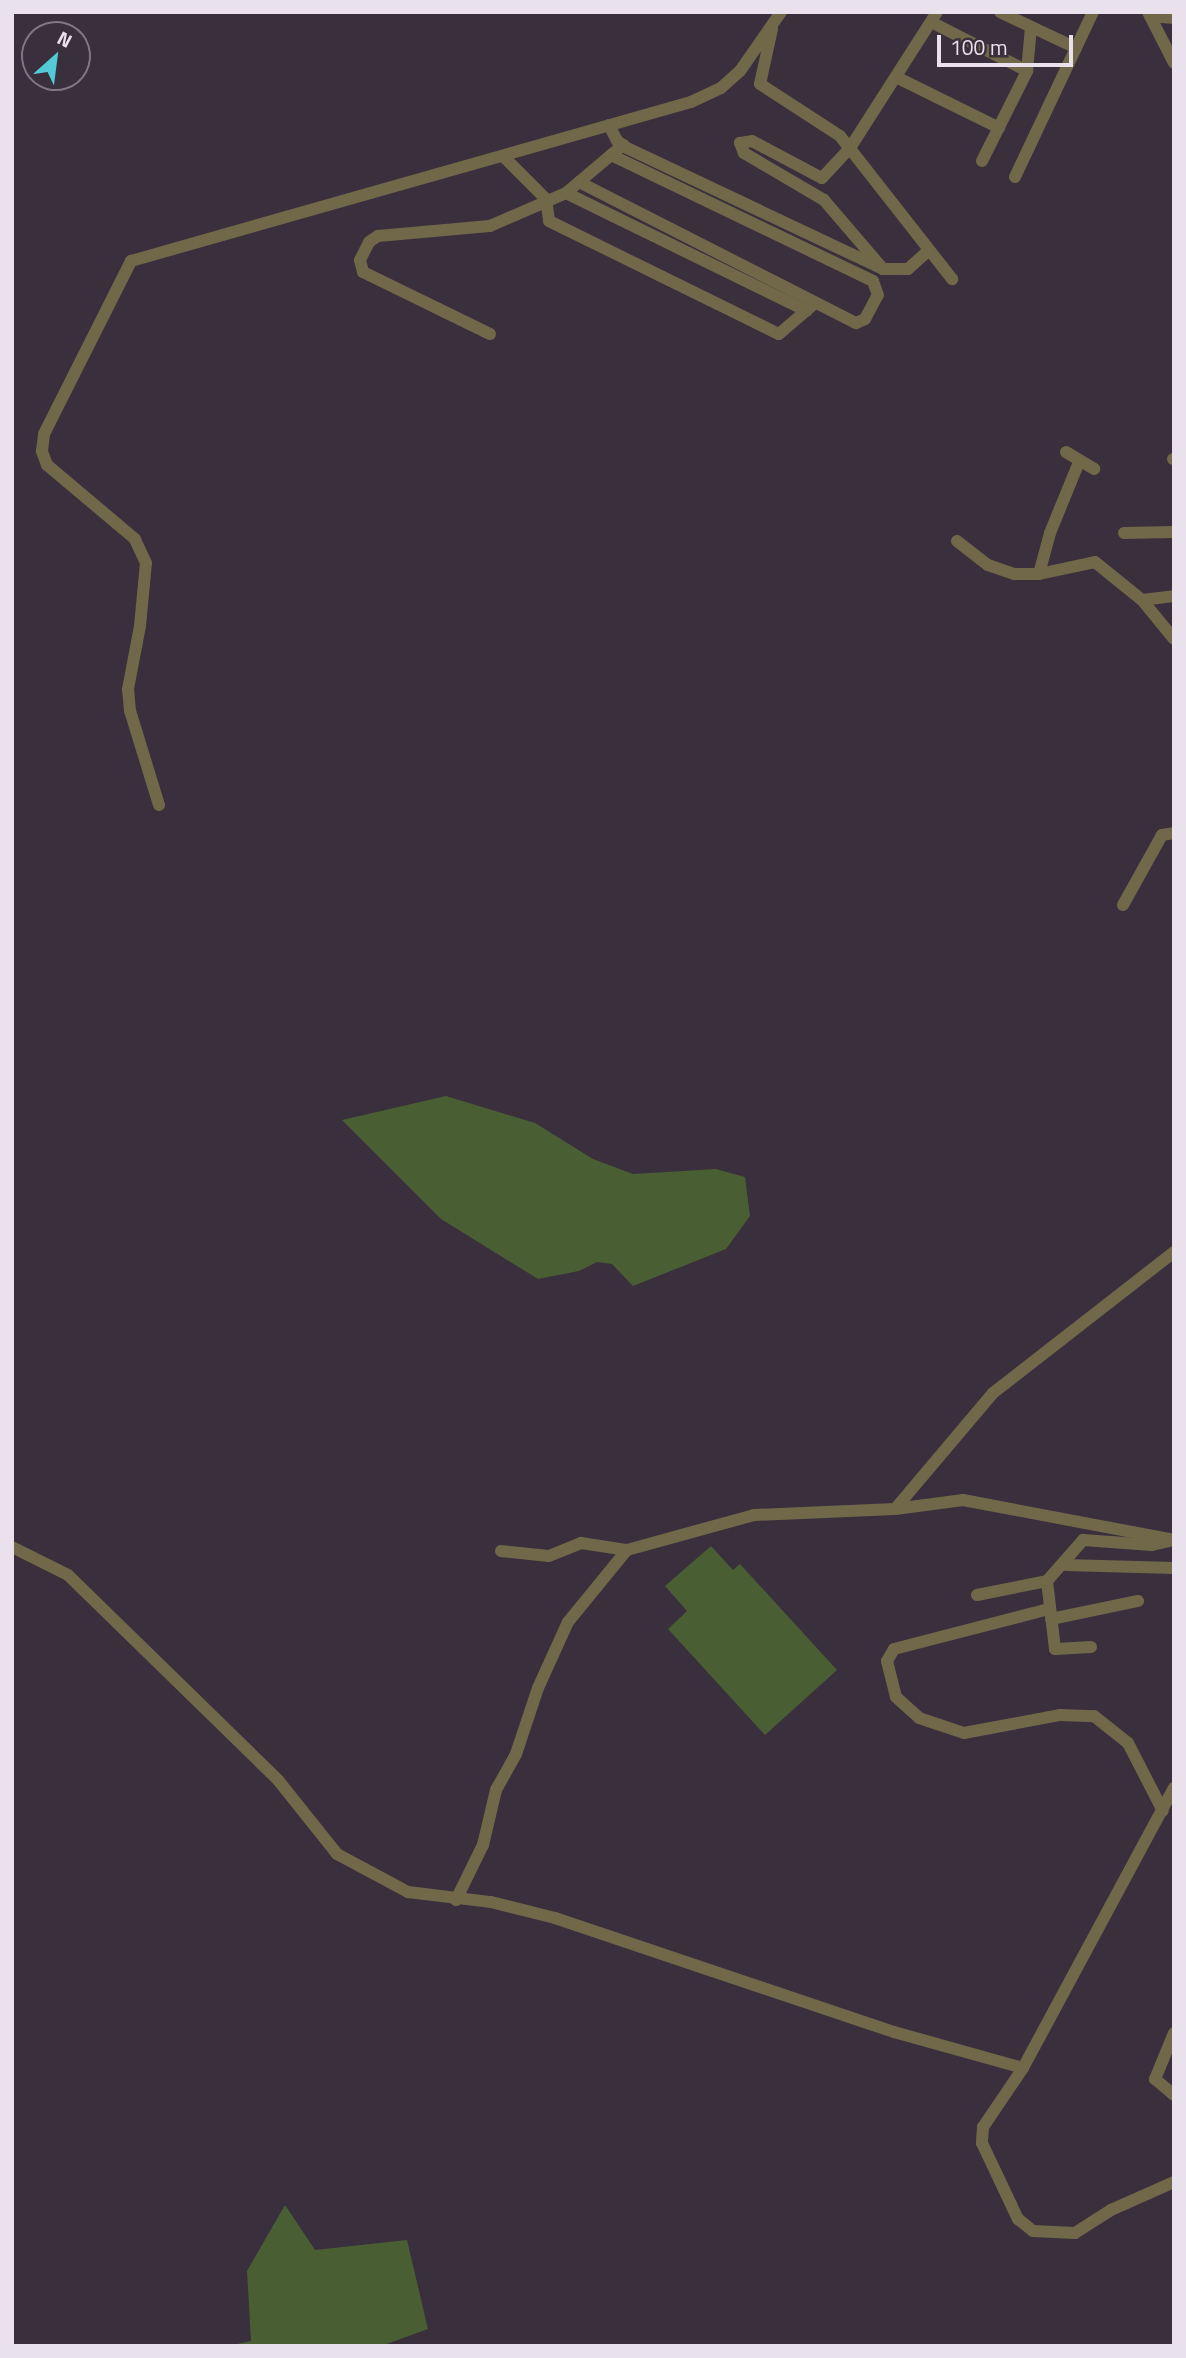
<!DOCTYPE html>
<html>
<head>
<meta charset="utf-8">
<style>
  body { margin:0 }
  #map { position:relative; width:1186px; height:2358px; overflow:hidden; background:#3a2f3d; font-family:"Titillium Web",sans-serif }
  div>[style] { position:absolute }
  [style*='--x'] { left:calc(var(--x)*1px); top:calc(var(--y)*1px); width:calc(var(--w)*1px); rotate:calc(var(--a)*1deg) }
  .green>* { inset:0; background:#495e33 }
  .minor>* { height:12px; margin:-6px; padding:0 6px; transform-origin:6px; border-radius:6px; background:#716749 }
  span { translate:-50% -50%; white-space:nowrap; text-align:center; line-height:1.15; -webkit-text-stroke:7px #3a2f3d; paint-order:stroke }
  .frame { position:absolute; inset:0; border:14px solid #e9e2ec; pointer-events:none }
  .north { position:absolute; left:21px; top:21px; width:70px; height:70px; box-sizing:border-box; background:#3a2f3d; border:2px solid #807783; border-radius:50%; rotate:28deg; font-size:19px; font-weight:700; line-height:28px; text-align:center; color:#e9e2ec }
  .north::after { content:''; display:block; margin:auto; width:24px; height:32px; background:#52cbd7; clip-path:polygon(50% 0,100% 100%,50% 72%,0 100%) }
  .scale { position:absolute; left:937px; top:35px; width:136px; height:32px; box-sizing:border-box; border:4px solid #e9e2ec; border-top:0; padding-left:9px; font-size:21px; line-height:24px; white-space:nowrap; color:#e9e2ec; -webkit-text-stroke:5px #3a2f3d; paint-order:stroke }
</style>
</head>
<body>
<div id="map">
  <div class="green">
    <div style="clip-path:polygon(446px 1096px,535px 1123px,593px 1159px,633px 1174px,716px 1169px,745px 1177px,750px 1216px,726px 1249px,633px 1286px,612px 1264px,597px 1262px,579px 1271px,538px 1279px,441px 1219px,342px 1120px)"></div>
    <div style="clip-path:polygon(711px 1546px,733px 1570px,740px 1564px,837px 1670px,765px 1735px,668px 1629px,687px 1611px,665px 1586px)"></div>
    <div style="clip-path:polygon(285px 2205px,315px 2250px,407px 2240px,428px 2329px,381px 2346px,228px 2346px,251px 2341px,247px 2271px)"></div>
  </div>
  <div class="minor">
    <div style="--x:1000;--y:12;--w:84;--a:25.3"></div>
    <div style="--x:1148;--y:12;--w:57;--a:63"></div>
    <div style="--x:1150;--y:16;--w:24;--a:5"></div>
    <div style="--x:931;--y:22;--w:108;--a:27"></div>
    <div style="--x:772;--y:29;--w:56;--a:102.3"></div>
    <div style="--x:760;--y:84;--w:95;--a:33"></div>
    <div style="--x:840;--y:136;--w:182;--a:51.9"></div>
    <div style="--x:896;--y:77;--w:115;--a:26.3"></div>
    <div style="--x:609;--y:125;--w:18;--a:63"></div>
    <div style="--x:617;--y:141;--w:12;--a:35"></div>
    <div style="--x:627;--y:148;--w:283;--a:25.3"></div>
    <div style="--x:883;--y:269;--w:25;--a:0"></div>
    <div style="--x:908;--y:269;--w:28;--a:-42"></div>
    <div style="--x:503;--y:156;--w:61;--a:45"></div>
    <div style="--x:546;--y:199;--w:22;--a:82"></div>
    <div style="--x:549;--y:221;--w:256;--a:26.2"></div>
    <div style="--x:779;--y:334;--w:48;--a:-40.7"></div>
    <div style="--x:982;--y:161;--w:101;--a:-63.4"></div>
    <div style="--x:1027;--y:71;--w:44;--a:-84.8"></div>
    <div style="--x:1015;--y:177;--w:183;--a:-64.7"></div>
    <div style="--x:579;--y:182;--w:311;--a:27"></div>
    <div style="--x:856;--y:323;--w:10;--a:-24"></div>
    <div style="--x:865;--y:319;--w:27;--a:-62"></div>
    <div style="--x:878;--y:295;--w:15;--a:-110"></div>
    <div style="--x:873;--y:281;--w:291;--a:-154.3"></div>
    <div style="--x:566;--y:193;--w:268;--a:26.1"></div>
    <div style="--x:883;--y:269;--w:91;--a:-130.5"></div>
    <div style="--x:824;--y:200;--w:93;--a:-149.6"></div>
    <div style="--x:744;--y:153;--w:11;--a:-112"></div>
    <div style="--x:740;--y:143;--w:12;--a:-9"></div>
    <div style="--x:752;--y:141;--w:79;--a:27.9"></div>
    <div style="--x:822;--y:178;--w:41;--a:-47"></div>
    <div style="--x:850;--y:148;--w:161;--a:-57.4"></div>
    <div style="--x:490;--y:334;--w:141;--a:-154"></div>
    <div style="--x:363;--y:272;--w:12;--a:-104"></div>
    <div style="--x:360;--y:260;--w:20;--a:-63"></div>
    <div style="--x:369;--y:242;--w:11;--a:-34"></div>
    <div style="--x:378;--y:236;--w:112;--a:-5.1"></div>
    <div style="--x:490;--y:226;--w:83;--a:-23.5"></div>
    <div style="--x:566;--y:193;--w:75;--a:-40.1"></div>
    <div style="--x:1066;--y:452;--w:33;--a:31"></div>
    <div style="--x:1173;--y:459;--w:1;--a:0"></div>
    <div style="--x:1124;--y:533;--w:50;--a:-1.1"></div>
    <div style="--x:957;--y:541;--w:39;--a:38"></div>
    <div style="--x:988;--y:565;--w:28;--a:19"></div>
    <div style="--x:1014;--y:574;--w:25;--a:0"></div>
    <div style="--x:1039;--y:574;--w:57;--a:-12.1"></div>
    <div style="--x:1095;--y:562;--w:60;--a:39"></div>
    <div style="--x:1142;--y:600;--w:50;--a:50.6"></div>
    <div style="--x:1039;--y:574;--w:42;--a:-75"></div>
    <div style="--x:1050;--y:533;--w:77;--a:-67.8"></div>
    <div style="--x:1142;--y:600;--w:32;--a:-7"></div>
    <div style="--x:159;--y:805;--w:98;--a:-107.1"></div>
    <div style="--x:130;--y:711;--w:22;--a:-95"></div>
    <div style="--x:128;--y:689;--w:64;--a:-79.2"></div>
    <div style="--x:140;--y:626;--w:63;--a:-84.6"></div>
    <div style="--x:146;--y:563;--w:26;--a:-115"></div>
    <div style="--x:135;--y:539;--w:115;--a:-139.9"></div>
    <div style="--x:47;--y:465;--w:15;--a:-110"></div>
    <div style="--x:42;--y:451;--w:17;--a:-83"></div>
    <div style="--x:44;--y:434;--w:194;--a:-63.3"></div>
    <div style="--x:131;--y:261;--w:582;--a:-15.85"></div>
    <div style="--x:691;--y:102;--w:33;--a:-25"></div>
    <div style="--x:721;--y:88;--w:25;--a:-42"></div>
    <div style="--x:740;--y:71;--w:72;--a:-55.2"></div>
    <div style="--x:1123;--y:905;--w:80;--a:-60.9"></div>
    <div style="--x:1162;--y:835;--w:12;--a:-9"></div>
    <div style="--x:895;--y:1509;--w:152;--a:-49.8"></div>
    <div style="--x:993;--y:1393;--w:229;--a:-37.9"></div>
    <div style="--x:12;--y:1547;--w:63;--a:26.6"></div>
    <div style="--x:68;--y:1575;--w:293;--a:44.3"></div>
    <div style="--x:278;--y:1780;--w:95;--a:51.4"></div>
    <div style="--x:337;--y:1854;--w:81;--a:28.2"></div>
    <div style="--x:408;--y:1892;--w:84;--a:6.9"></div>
    <div style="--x:491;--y:1902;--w:66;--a:14"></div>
    <div style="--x:555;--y:1918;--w:358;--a:18.6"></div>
    <div style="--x:894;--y:2032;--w:134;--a:15.6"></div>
    <div style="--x:1023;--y:2068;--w:318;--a:-61.7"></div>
    <div style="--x:501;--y:1551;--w:48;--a:5.9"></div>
    <div style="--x:549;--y:1556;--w:35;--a:-22"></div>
    <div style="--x:581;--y:1543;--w:47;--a:8.7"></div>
    <div style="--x:627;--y:1550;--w:132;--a:-15.4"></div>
    <div style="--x:754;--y:1515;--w:141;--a:-2.4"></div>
    <div style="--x:895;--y:1509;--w:69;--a:-7.5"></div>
    <div style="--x:963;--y:1500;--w:215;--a:10.7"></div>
    <div style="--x:1065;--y:1565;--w:109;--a:1.6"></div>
    <div style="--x:977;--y:1595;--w:71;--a:-11.3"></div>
    <div style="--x:1049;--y:1609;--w:160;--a:165.5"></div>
    <div style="--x:894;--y:1649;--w:14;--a:120"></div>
    <div style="--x:887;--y:1661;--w:37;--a:76"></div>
    <div style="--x:896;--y:1697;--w:31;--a:42"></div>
    <div style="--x:919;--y:1718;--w:47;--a:18.4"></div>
    <div style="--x:964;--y:1733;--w:98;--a:-10.6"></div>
    <div style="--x:1060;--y:1715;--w:34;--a:2"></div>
    <div style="--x:1094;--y:1716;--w:43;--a:38.5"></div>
    <div style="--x:1128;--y:1743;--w:76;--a:62.8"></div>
    <div style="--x:1051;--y:1619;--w:89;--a:-11.7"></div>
    <div style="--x:1091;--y:1647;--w:36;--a:177"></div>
    <div style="--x:1055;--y:1649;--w:68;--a:-96.7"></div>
    <div style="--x:1047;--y:1581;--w:55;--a:-48.7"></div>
    <div style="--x:1083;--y:1540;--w:69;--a:4.1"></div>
    <div style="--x:1152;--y:1545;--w:18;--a:-13"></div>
    <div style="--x:456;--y:1900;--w:61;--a:-63.9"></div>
    <div style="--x:483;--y:1845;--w:57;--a:-76.7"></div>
    <div style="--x:496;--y:1790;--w:41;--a:-60.9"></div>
    <div style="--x:516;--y:1754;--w:70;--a:-71.6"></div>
    <div style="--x:538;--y:1688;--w:72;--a:-65.6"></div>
    <div style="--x:568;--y:1622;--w:93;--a:-50.7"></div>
    <div style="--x:1174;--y:2033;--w:50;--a:112.4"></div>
    <div style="--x:1155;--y:2079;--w:25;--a:40"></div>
    <div style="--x:1023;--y:2068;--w:71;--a:124.1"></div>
    <div style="--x:983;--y:2127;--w:16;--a:94"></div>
    <div style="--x:982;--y:2143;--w:84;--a:64.7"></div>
    <div style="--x:1018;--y:2219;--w:19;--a:39"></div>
    <div style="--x:1033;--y:2231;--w:42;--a:2.7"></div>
    <div style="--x:1075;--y:2233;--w:43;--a:-32.6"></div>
    <div style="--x:1111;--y:2210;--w:69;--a:-24"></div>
  </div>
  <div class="frame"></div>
  <div class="north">N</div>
  <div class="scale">100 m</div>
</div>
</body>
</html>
